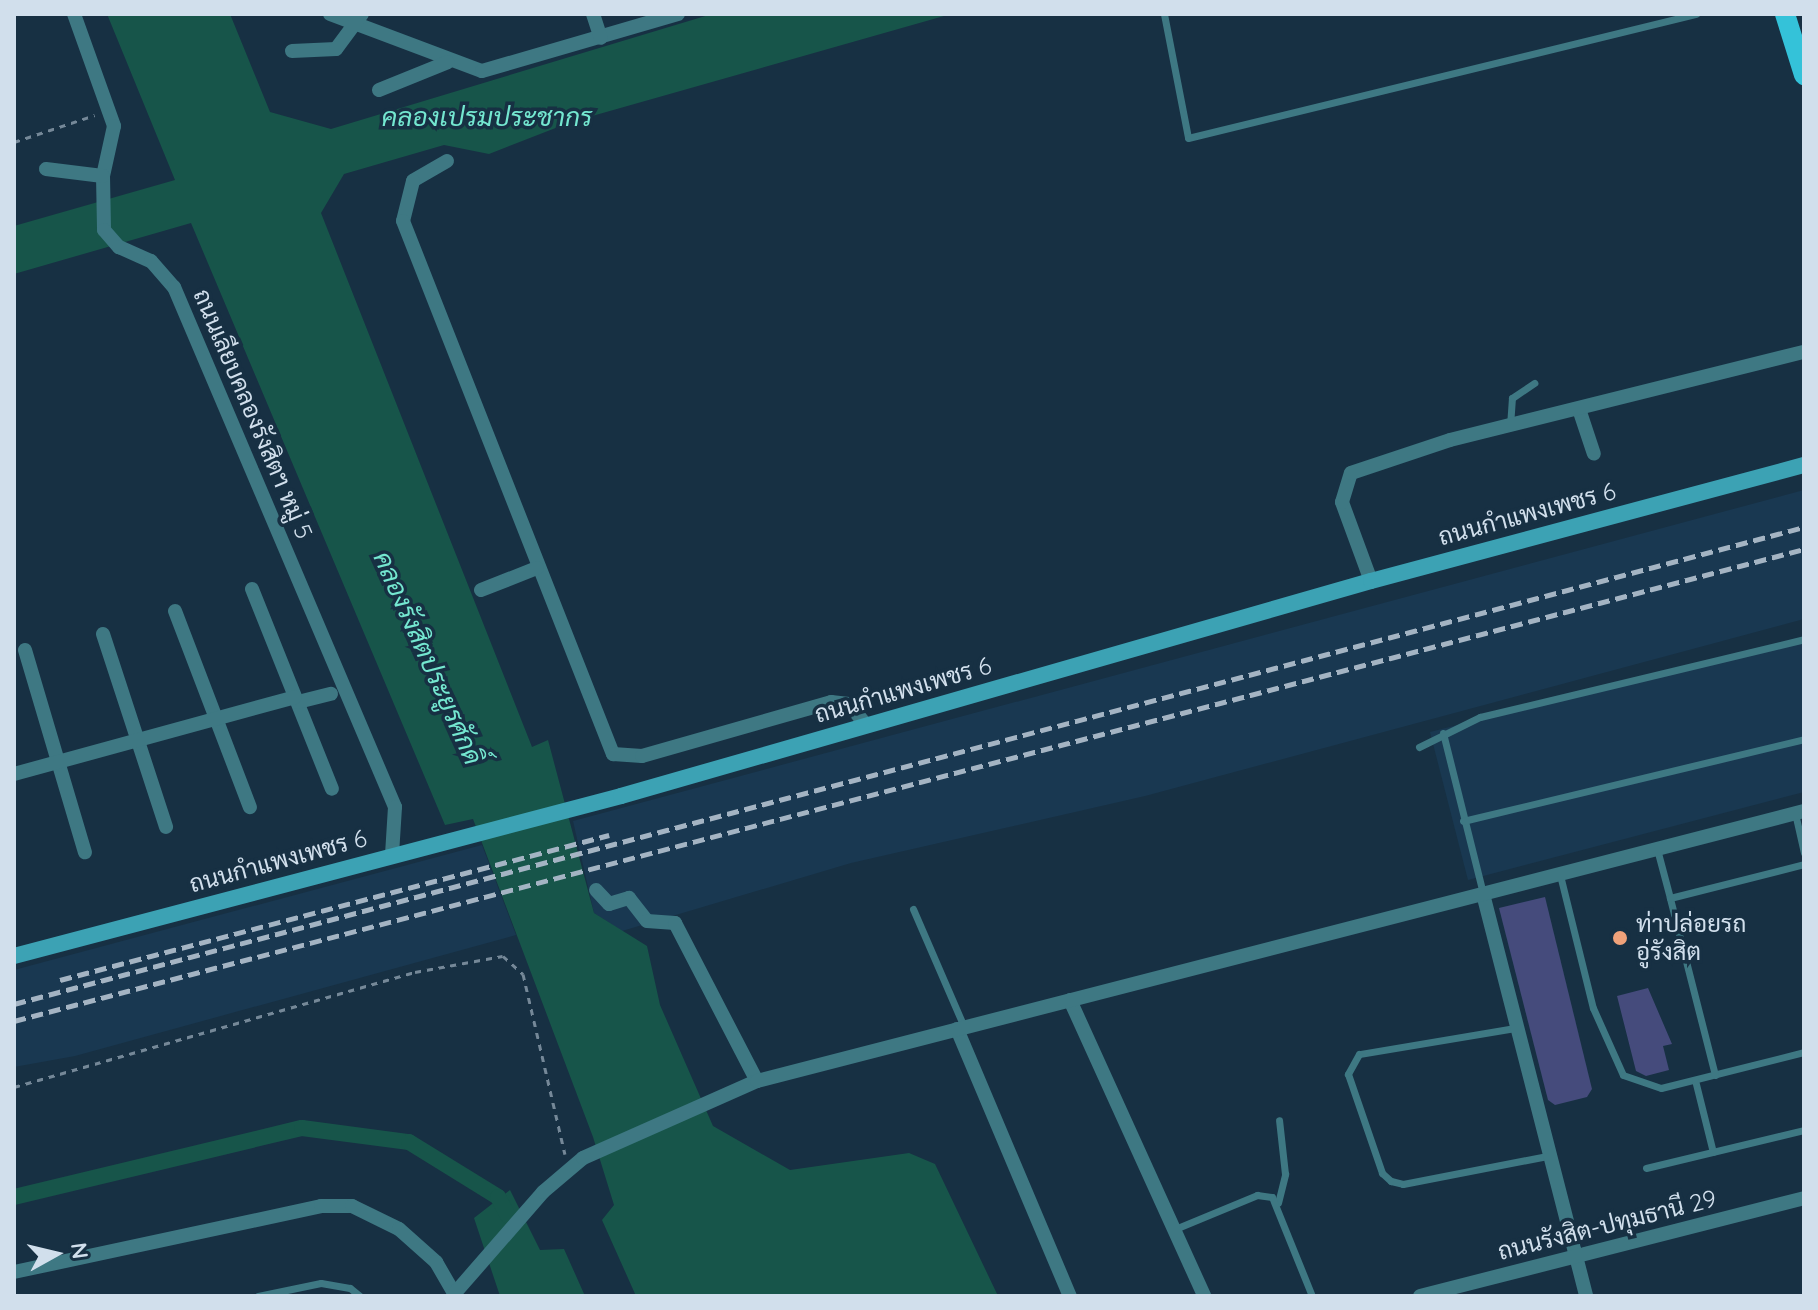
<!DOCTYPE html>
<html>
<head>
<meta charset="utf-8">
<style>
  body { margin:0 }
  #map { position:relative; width:1818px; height:1310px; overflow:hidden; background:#173043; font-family:Quicksand,Sarabun,sans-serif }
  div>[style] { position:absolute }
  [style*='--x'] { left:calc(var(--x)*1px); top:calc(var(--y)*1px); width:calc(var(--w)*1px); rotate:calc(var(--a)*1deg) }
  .built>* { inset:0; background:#193851 }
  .water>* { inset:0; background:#17554a }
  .canal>* { height:16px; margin:-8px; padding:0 8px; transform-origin:8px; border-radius:8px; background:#17554a }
  .building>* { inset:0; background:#454b7c }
  .path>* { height:3px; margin-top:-1.5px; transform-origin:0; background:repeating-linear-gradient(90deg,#758898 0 6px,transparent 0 12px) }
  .service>* { height:7px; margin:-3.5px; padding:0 3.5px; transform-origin:3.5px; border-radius:3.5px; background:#3e7883 }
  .minor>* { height:14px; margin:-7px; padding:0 7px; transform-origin:7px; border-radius:7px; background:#3e7883 }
  .secondary>* { height:16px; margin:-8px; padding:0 8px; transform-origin:8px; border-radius:8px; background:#3ca2b4 }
  .primary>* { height:20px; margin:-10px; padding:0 10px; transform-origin:10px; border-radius:10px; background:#34c2d9 }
  .rail>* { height:5px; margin-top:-2.5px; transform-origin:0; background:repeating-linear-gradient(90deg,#a4b4c3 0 12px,transparent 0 18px) }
  .dots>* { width:22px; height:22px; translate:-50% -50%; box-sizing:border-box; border:4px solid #173043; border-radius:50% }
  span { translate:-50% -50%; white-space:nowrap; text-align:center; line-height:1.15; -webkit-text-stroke:7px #173043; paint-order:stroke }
  .street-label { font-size:24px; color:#d1dfec }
  .poi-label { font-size:24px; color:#d1dfec }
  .left { translate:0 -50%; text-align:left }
  .water-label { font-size:26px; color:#74e7d0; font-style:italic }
  .frame { position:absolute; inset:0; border:16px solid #d1dfec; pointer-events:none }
  .north { position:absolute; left:16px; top:1214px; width:80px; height:80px; -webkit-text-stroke:6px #173043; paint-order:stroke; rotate:82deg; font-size:22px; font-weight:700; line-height:32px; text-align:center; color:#d1dfec }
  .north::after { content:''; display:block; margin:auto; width:28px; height:36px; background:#d1dfec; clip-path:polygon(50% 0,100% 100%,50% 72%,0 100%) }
</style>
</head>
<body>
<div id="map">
  <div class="built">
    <div style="clip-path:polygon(1804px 490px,1804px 619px,1145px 796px,851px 863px,622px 931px,594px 913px,573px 821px)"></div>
    <div style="clip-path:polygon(1804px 637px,1804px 792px,1468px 880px,1430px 732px)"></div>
    <div style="clip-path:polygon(482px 845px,516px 935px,75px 1056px,14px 1067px,14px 970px)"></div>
  </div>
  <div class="water">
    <div style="clip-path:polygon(107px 14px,230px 14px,270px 112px,331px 129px,712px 14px,951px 14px,571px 122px,489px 154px,444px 145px,344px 174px,321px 213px,532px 747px,548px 740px,594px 913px,647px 946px,660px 1005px,713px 1126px,790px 1170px,909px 1153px,935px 1164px,998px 1296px,636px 1296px,602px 1220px,614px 1205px,593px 1137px,473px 819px,445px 825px,191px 223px,14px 274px,14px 226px,175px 180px)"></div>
    <div style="clip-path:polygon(510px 1190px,540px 1250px,564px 1249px,585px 1296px,500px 1296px,474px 1218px)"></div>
  </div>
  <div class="canal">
    <div style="--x:14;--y:1197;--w:296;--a:-13.5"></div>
    <div style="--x:302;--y:1128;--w:108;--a:7.5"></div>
    <div style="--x:409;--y:1142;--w:105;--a:31.7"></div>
    <div style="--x:498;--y:1197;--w:21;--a:62"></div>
  </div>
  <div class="building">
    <div style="clip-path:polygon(1545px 897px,1592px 1089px,1587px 1097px,1555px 1105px,1548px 1100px,1499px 908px)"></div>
    <div style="clip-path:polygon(1648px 988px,1672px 1044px,1663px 1046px,1669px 1070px,1646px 1076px,1636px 1071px,1617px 996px)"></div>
  </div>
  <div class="path">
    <div style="--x:14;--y:142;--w:85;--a:-18.4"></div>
    <div style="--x:14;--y:1087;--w:417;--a:-16"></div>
    <div style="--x:415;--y:972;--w:89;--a:-10.3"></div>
    <div style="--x:503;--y:956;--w:27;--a:42"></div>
    <div style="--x:523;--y:974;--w:185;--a:76.9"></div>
  </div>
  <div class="service">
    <div style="--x:1164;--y:14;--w:126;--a:79"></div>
    <div style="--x:1188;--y:138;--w:523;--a:-13.72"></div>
    <div style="--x:1510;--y:426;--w:28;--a:-86"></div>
    <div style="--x:1512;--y:398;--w:27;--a:-34"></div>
    <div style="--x:1443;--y:733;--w:166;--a:76"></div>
    <div style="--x:1419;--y:747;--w:68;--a:-26.2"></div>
    <div style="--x:1480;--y:717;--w:333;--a:-13.5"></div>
    <div style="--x:1795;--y:813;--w:41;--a:77.3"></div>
    <div style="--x:1463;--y:821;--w:351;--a:-13.5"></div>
    <div style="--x:1657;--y:849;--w:51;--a:75.1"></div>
    <div style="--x:1560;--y:875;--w:137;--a:76.1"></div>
    <div style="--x:1593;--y:1008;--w:73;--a:65.9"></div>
    <div style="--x:1623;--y:1075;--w:40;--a:18.9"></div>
    <div style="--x:1661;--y:1088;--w:147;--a:-14.1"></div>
    <div style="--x:913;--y:909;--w:129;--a:66.6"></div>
    <div style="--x:1515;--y:1028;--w:158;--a:170.5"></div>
    <div style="--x:1359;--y:1054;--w:23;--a:119"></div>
    <div style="--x:1348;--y:1074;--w:105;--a:71"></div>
    <div style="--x:1382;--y:1173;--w:12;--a:42"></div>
    <div style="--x:1391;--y:1181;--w:12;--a:14"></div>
    <div style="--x:1403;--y:1184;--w:147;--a:-11"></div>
    <div style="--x:1715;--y:1075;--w:183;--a:-104.3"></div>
    <div style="--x:1670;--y:898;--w:138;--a:-14.2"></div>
    <div style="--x:1695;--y:1080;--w:74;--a:76"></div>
    <div style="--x:1646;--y:1168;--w:163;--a:-13.5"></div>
    <div style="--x:1278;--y:1203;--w:30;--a:-76"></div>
    <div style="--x:1285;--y:1174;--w:54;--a:-96.3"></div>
    <div style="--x:1175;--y:1229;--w:89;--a:-22.5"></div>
    <div style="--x:1257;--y:1195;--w:15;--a:8"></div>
    <div style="--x:1272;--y:1197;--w:107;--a:68"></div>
    <div style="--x:258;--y:1296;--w:64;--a:-11.7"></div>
    <div style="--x:321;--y:1283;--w:29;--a:10"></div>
    <div style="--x:350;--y:1288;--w:13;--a:39"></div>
  </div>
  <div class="minor">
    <div style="--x:74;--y:14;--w:119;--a:70.3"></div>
    <div style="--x:114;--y:126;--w:51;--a:102.4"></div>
    <div style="--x:103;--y:176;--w:54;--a:88.9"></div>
    <div style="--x:104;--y:230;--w:23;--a:49"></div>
    <div style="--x:119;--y:247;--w:35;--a:24"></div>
    <div style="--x:151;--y:261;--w:35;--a:49"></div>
    <div style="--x:174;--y:287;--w:565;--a:66.97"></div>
    <div style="--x:395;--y:807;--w:48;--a:93.6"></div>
    <div style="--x:330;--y:14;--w:162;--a:20.6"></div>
    <div style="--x:482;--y:71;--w:204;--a:-16.2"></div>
    <div style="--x:593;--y:14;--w:25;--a:72"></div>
    <div style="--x:292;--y:51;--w:44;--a:-2.6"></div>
    <div style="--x:336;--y:49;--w:44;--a:-53.4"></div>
    <div style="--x:379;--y:90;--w:74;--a:-22.1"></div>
    <div style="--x:447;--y:161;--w:39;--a:150"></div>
    <div style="--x:413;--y:181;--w:41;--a:104"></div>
    <div style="--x:403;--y:221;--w:573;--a:68.5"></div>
    <div style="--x:613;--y:754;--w:29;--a:4"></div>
    <div style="--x:642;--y:756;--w:197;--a:-15.9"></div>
    <div style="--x:831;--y:702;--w:18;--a:6"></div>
    <div style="--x:849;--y:704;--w:28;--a:51"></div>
    <div style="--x:46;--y:169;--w:57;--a:7"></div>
    <div style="--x:1579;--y:409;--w:47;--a:71.6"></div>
    <div style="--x:1371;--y:581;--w:84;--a:-110.2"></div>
    <div style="--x:1342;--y:502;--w:30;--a:-73"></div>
    <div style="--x:1351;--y:473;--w:104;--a:-18.4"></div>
    <div style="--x:1450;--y:440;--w:365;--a:-14"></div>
    <div style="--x:252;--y:589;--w:215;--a:68.2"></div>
    <div style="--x:481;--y:590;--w:60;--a:-21.4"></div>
    <div style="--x:175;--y:611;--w:210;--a:69.1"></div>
    <div style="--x:103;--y:634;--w:203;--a:71.9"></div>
    <div style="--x:25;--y:650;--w:211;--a:73.5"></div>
    <div style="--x:298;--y:702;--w:34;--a:-14"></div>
    <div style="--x:14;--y:774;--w:291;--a:-15.3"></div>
    <div style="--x:596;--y:890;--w:19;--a:47"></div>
    <div style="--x:609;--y:904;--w:21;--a:-17"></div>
    <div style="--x:629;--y:898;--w:29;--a:52"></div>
    <div style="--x:647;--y:921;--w:28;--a:4"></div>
    <div style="--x:675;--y:923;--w:178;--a:62.6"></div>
    <div style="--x:1483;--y:894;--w:415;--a:75.6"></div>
    <div style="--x:1070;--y:1000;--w:325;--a:65.6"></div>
    <div style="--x:957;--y:1029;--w:290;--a:67.1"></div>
    <div style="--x:14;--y:1272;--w:314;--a:-12.1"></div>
    <div style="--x:321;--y:1206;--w:31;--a:0"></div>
    <div style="--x:352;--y:1206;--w:52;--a:26.1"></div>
    <div style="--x:399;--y:1229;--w:50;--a:41.7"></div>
    <div style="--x:436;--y:1262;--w:39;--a:60"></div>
    <div style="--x:455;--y:1293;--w:134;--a:-48.9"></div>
    <div style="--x:543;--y:1192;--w:52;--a:-40.4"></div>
    <div style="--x:583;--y:1158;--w:190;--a:-23.9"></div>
    <div style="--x:757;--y:1081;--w:1081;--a:-14.46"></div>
    <div style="--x:1420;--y:1296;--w:396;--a:-14.3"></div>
  </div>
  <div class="secondary">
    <div style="--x:14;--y:956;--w:628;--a:-14.77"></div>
    <div style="--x:621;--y:796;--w:780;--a:-16"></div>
    <div style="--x:1371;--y:581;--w:448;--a:-15"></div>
  </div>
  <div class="primary">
    <div style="--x:1785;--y:14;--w:64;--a:72.7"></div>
  </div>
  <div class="rail">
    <div style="--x:60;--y:980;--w:568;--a:-14.79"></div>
    <div style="--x:14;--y:1004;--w:1852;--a:-14.92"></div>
    <div style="--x:14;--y:1021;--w:1851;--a:-14.77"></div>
  </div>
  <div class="dots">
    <div style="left:1620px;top:938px;background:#f0a27a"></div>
  </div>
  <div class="street-label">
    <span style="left:253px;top:414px;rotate:67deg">ถนนเลียบคลองรังสิตฯ หมู่ 5</span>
    <span style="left:1527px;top:514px;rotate:-15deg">ถนนกำแพงเพชร 6</span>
    <span style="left:903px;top:690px;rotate:-16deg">ถนนกำแพงเพชร 6</span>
    <span style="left:278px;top:861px;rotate:-15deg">ถนนกำแพงเพชร 6</span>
    <span style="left:1607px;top:1225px;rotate:-14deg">ถนนรังสิต-ปทุมธานี 29</span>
  </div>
  <div class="poi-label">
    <span class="left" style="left:1636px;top:938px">ท่าปล่อยรถ<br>อู่รังสิต</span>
  </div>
  <div class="water-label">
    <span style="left:487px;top:117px">คลองเปรมประชากร</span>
    <span style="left:428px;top:658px;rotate:66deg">คลองรังสิตประยูรศักดิ์</span>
  </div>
  <div class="frame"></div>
  <div class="north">N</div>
</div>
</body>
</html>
